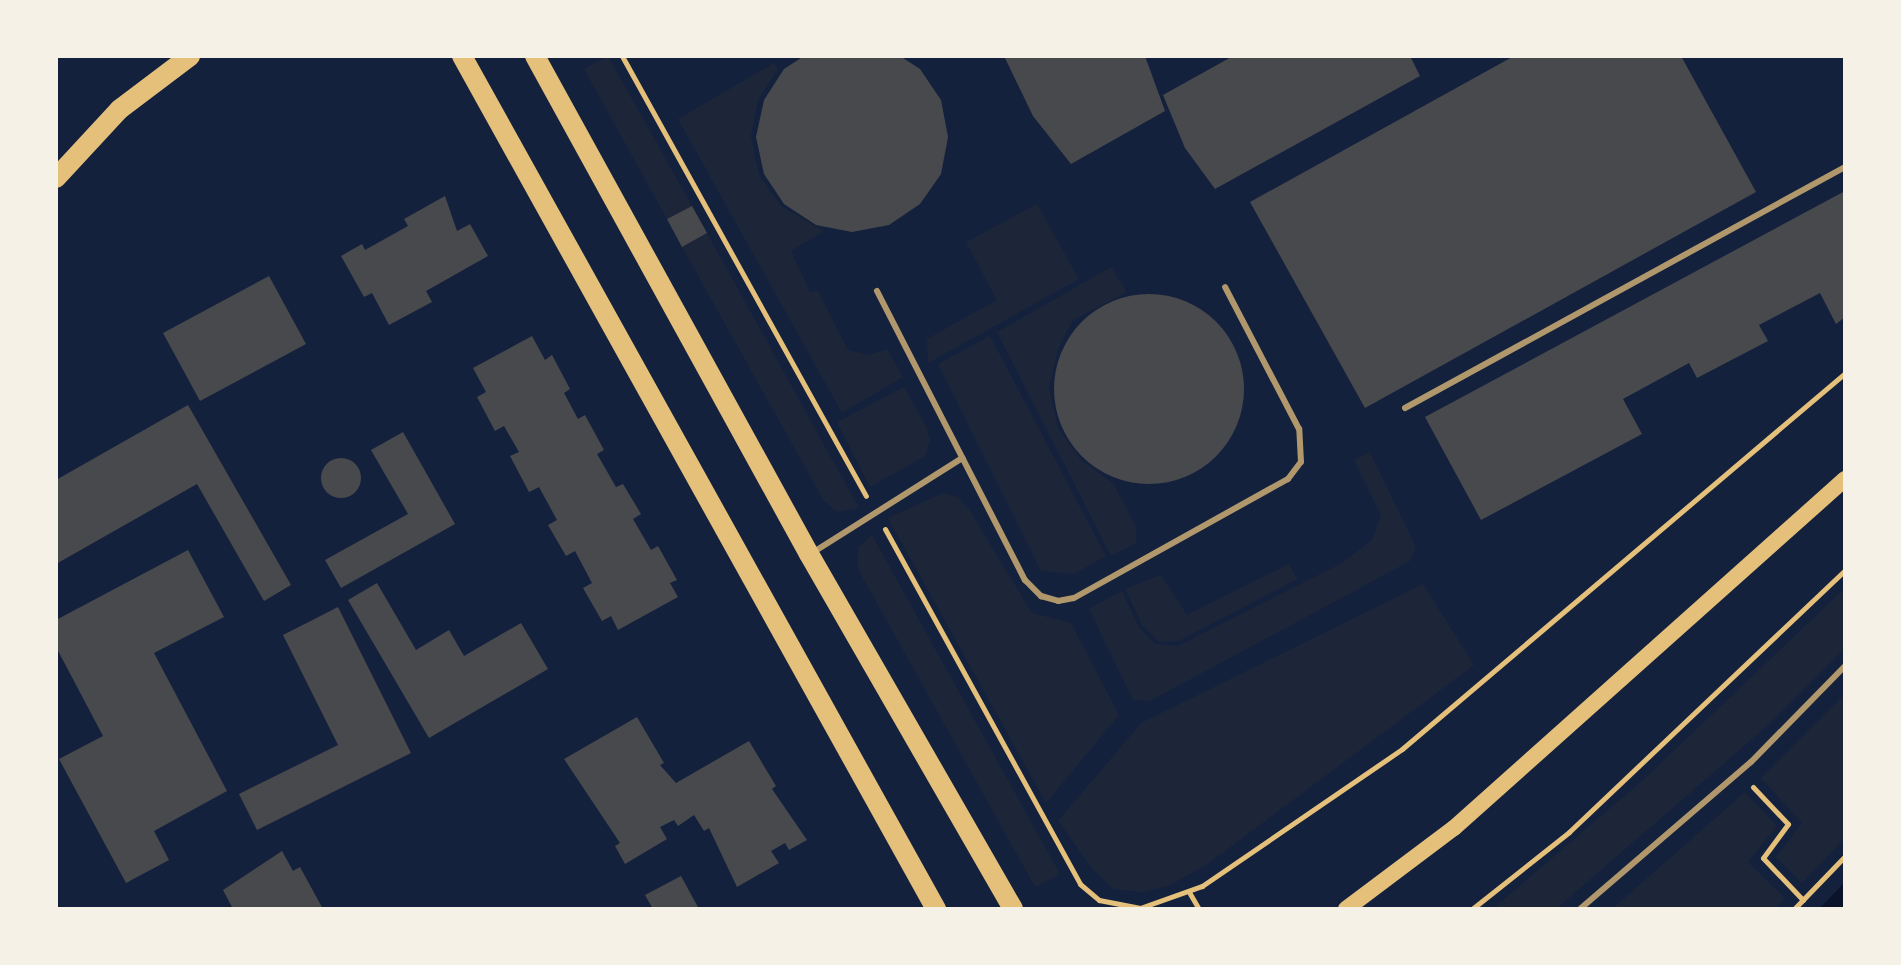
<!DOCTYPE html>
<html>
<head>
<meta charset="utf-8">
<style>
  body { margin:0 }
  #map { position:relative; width:1901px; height:965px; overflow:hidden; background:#14213d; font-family:Spectral,serif }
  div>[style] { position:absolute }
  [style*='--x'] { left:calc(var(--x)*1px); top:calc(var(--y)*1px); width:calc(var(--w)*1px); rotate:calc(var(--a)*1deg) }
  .green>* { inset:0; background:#1d2539 }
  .water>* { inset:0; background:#0b132b }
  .building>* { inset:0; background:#48494c }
  .round { border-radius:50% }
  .path>* { height:5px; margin:-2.5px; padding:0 2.5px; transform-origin:2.5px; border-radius:2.5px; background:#e5c07b }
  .service>* { height:6px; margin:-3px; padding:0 3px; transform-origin:3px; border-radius:3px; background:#b1986c }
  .secondary>* { height:16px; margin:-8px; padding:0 8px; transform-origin:8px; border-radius:8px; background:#e5c07b }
  .primary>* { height:20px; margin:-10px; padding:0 10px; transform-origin:10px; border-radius:10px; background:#e5c07b }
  span { translate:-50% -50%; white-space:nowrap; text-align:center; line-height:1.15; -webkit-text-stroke:6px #f6f1e7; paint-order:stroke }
  .frame { position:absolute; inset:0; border:58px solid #f6f1e7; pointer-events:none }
</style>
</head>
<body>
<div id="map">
  <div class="green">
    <div style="clip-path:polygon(608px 56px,692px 206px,667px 219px,584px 69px)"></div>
    <div style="clip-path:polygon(774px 63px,778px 69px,758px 100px,751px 136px,759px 175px,782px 207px,824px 231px,791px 251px,810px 292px,818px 291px,848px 350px,868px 355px,887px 349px,903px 377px,842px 413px,678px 119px)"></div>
    <div style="clip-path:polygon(1037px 204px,1079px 279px,928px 363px,927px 339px,997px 300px,966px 242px)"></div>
    <div style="clip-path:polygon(707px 233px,859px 508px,838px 512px,824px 501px,682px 247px)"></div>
    <div style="clip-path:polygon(1111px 267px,1127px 292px,1073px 320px,1058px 349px,1049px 388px,1058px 428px,1081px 460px,1113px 483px,1136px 527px,1136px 543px,1111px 556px,997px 332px)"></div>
    <div style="clip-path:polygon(990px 336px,1106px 556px,1074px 574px,1041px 571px,938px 364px)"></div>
    <div style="clip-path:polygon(904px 387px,926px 426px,930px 440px,925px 456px,870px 487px,837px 422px)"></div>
    <div style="clip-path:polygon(1370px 452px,1416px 547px,1410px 561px,1150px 701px,1133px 700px,1089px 609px,1122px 591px,1139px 627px,1155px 644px,1178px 646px,1342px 563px,1372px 540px,1381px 515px,1354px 460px)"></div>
    <div style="clip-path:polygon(943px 493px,958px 497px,970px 511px,1032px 613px,1071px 623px,1119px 715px,1046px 803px,888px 518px)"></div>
    <div style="clip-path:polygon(872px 535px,1060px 874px,1035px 887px,858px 569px,858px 548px)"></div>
    <div style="clip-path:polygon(1289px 564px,1297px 579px,1179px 641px,1159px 642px,1142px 625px,1125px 589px,1161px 575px,1187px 615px)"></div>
    <div style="clip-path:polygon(1423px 584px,1474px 665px,1209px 863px,1169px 886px,1141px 892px,1113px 889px,1092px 868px,1058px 821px,1141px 723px)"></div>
    <div style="clip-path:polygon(1845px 588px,1845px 648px,1766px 727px,1556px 909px,1493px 909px,1643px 780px)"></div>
    <div style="clip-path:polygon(1845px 694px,1845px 838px,1802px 883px,1776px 857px,1802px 823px,1761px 778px)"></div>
    <div style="clip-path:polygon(1745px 792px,1777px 826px,1748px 862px,1785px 898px,1774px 909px,1612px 909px)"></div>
  </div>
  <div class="water">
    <div style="clip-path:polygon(1845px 882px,1845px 909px,1819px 909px)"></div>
  </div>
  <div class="building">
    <div style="clip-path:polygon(804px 56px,900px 56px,920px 69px,941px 100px,948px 137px,941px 174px,920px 204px,889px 225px,852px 232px,816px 225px,784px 204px,764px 174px,756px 137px,764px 100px,784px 69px)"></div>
    <div style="clip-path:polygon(1004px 56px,1145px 56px,1165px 111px,1071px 164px,1033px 116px)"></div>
    <div style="clip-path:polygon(1233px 56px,1410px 56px,1420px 76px,1215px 189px,1185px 148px,1163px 95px)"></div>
    <div style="clip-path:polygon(1514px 56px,1681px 56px,1756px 192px,1365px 408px,1250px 202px)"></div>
    <div style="clip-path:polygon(1845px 191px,1845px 317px,1836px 324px,1820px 293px,1759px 325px,1768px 341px,1697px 378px,1689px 363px,1623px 399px,1642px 434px,1481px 520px,1425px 417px)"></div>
    <div style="clip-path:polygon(445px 196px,457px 231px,470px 224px,488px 256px,426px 291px,432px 302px,389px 325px,372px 293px,364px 297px,341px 256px,362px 244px,365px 250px,408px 226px,404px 219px)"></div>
    <div style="clip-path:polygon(692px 206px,707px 233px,682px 247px,667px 219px)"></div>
    <div style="clip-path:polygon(269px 276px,306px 344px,200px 401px,163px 333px)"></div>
    <div class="round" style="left:1054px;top:294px;width:190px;height:190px"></div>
    <div style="clip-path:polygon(532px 336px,545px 360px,552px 355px,570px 389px,564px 393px,578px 419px,585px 415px,604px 450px,597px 454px,616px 487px,623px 484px,641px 514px,633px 519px,651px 550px,658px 546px,677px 580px,670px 583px,678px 597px,618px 630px,611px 616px,602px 621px,583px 588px,592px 583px,575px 551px,566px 556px,548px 525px,557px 520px,539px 487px,529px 492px,510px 456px,519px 452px,504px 426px,495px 431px,477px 397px,486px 392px,473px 368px)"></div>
    <div style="clip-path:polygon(188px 405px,291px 585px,264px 601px,197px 484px,56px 564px,56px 480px)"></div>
    <div style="clip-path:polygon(403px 432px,455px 524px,341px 588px,325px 560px,408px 514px,371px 450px)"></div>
    <div class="round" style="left:321px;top:458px;width:40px;height:40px"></div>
    <div style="clip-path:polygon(188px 550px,224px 617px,154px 653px,227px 791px,154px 831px,169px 860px,126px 883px,59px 759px,103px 736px,56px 647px,56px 620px)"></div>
    <div style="clip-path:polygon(377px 583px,416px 650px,449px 630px,464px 656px,521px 623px,548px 669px,429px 738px,348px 600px)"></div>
    <div style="clip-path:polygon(338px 607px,411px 753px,257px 830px,239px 794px,338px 745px,283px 635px)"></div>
    <div style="clip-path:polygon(637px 717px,664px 763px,660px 765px,676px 783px,749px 741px,776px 786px,772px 789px,807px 840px,789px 850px,785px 843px,771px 851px,779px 863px,737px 887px,709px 828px,704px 831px,694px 815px,678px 826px,674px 820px,660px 827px,667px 839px,625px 864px,615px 846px,620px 843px,564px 759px)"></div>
    <div style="clip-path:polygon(282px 851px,293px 871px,300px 867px,323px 909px,233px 909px,223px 890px)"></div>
    <div style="clip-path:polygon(681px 876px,699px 909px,653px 909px,645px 895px)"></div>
  </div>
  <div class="path">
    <div style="--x:622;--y:56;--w:503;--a:60.99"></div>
    <div style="--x:885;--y:529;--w:405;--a:61.2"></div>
    <div style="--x:1080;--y:884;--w:25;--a:40"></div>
    <div style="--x:1099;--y:900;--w:42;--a:11"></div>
    <div style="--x:1140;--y:908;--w:66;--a:-19.5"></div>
    <div style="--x:1202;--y:886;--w:242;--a:-34.4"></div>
    <div style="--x:1402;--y:749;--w:581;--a:-40.32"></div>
    <div style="--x:1753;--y:787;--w:51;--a:46.6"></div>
    <div style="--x:1788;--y:824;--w:42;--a:126.3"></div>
    <div style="--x:1763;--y:858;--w:58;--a:46.4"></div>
    <div style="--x:1189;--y:892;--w:20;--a:60"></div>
    <div style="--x:1472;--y:909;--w:124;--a:-38.4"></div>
    <div style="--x:1569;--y:832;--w:381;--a:-43.5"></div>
    <div style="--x:1794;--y:909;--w:74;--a:-46.1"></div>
  </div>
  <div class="service">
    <div style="--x:877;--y:291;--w:325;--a:62.9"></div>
    <div style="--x:1025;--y:580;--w:23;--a:45"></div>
    <div style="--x:1041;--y:596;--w:18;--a:16"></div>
    <div style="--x:1058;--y:601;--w:16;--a:-11"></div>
    <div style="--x:1074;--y:598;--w:245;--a:-29.1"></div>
    <div style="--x:1288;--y:479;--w:21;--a:-53"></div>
    <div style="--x:1301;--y:462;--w:33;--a:-93"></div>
    <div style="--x:1299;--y:429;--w:160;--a:-117.5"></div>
    <div style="--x:1405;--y:408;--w:502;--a:-28.71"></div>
    <div style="--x:812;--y:553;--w:178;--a:-32.3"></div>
    <div style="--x:1580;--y:909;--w:225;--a:-40.7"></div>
    <div style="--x:1751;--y:762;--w:134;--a:-45.6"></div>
  </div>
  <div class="secondary">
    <div style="--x:1346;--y:909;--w:135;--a:-36.9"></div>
    <div style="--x:1454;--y:828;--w:524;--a:-41.75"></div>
  </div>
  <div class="primary">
    <div style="--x:462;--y:56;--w:976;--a:60.94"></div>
    <div style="--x:535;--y:56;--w:568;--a:61.18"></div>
    <div style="--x:809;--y:554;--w:409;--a:60.1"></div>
    <div style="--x:56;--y:178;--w:94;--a:-47.2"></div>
    <div style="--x:120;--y:109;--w:88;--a:-37.1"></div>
  </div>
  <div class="frame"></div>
</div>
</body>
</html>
